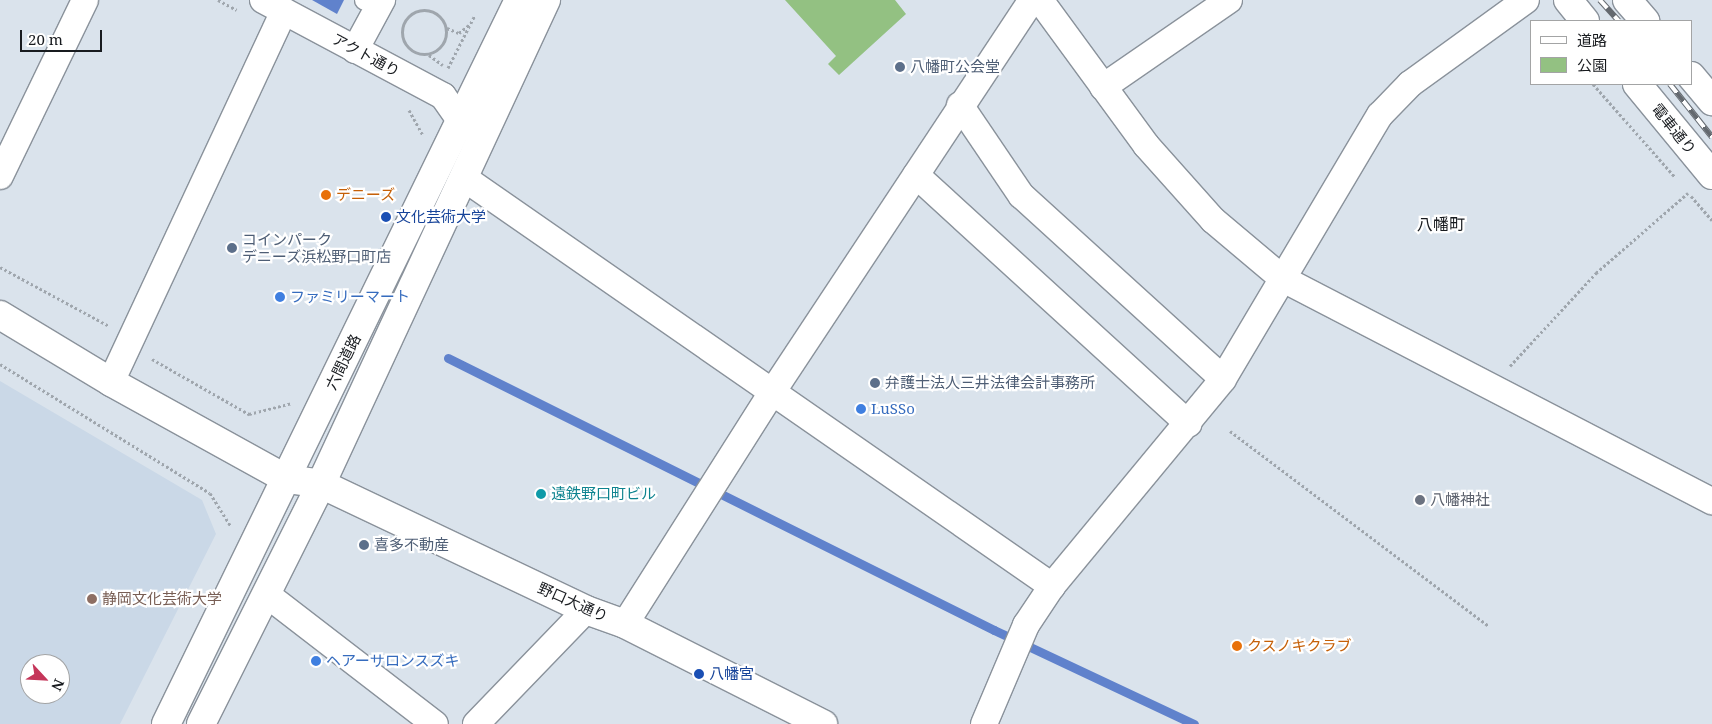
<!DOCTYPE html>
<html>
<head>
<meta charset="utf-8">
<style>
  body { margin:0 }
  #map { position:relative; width:1712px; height:724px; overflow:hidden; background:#dae3ec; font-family:"Noto Serif","Noto Sans JP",serif }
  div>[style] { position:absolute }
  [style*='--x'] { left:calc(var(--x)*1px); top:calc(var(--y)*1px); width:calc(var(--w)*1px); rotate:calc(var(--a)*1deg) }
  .built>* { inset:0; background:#cad8e7 }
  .green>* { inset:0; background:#93c182 }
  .water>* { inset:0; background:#6082cc }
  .stream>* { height:9px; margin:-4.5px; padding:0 4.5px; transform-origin:4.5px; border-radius:4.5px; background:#6082cc }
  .path>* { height:3px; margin-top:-1.5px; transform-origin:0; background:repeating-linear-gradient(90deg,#9fa6ad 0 2.5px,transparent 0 5px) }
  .path>.ring { margin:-1.5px; padding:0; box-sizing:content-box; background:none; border:3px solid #9fa6ad; border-radius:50% }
  .roads { filter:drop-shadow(1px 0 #8a929b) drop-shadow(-1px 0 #8a929b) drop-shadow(0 1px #8a929b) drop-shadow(0 -1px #8a929b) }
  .pedestrian>* { height:20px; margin:-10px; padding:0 10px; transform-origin:10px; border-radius:10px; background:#fff }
  .minor>* { height:26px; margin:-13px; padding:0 13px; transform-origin:13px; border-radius:13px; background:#fff }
  .tertiary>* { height:28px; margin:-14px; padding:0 14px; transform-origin:14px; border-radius:14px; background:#fff }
  .rail>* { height:5.5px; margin-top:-2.75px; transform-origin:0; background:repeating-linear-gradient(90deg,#fff 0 11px,#64696f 0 22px); box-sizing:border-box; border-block:1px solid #64696f }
  .dots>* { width:14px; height:14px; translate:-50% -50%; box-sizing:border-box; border:2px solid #fff; border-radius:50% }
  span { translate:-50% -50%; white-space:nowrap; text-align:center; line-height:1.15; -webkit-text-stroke:4.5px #fff; paint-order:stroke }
  .street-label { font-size:15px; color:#181b1f }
  .service-label { font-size:15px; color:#4e5e75 }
  .left { translate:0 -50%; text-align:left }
  .food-label { font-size:15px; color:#c56008 }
  .transit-label { font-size:15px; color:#164399 }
  .shop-label { font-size:15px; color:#366cbe }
  .culture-label { font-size:15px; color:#0d838f }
  .worship-label { font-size:15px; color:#5b616d }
  .education-label { font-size:15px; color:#785e54 }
  .neighbourhood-label { font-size:16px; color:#181b1f }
  .legend { position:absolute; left:1530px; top:20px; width:162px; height:65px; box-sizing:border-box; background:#fff; border:1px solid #a3a4a5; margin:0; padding:6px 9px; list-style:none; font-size:15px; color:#181b1f }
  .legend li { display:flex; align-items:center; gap:10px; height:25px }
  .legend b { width:25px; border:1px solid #a3a4a5 }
  .north { position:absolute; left:20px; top:654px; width:50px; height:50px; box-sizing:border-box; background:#fff; border:1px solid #a3a4a5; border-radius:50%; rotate:115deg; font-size:14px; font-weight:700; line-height:20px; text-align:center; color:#181b1f }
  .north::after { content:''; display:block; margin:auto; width:18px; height:22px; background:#c5365a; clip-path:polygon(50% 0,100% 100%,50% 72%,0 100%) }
  .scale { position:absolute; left:20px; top:30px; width:82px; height:22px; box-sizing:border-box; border:2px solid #181b1f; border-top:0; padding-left:6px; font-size:15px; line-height:18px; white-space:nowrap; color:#181b1f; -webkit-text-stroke:4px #fff; paint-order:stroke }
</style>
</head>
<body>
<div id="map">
  <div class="built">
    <div style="clip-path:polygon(evenodd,0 381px,202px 500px,216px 534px,120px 724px,0 724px,0 381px,30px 664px,60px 664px,60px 694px,30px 694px,30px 664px)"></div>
  </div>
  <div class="green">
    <div style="clip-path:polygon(785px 0,895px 0,906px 14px,839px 75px,828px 64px,836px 56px)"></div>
  </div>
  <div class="water">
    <div style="clip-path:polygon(312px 0,344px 0,337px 14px)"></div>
  </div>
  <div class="stream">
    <div style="--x:448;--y:358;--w:610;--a:26.48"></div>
    <div style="--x:994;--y:630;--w:221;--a:25.2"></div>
  </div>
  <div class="path">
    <div style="--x:218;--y:0;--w:21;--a:28"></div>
    <div class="ring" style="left:402px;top:10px;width:41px;height:41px"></div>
    <div style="--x:447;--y:28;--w:13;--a:23"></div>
    <div style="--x:459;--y:33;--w:13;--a:-39"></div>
    <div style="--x:429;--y:55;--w:17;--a:36"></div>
    <div style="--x:448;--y:68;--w:59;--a:-63"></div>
    <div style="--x:1593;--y:84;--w:123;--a:48.6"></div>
    <div style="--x:409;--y:110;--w:29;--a:61"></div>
    <div style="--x:1691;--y:196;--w:32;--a:49"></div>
    <div style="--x:0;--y:267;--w:124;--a:28.4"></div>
    <div style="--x:152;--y:359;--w:112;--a:29.6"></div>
    <div style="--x:249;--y:414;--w:44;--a:-14.3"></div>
    <div style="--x:0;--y:364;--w:246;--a:31.6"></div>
    <div style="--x:210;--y:493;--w:39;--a:58"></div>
    <div style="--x:1510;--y:366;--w:127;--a:-47.2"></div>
    <div style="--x:1596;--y:273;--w:122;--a:-41"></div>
    <div style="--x:1230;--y:431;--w:324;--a:37"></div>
  </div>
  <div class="roads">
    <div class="pedestrian">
      <div style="--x:365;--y:0;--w:1;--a:0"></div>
    </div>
    <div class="minor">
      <div style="--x:263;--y:0;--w:204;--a:28.1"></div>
      <div style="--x:443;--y:96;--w:29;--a:55"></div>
      <div style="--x:1040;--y:0;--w:180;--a:53.8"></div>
      <div style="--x:1146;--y:145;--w:101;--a:48.2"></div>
      <div style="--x:1213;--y:220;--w:92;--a:40.1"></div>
      <div style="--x:1283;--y:279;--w:483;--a:27.4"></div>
      <div style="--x:355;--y:50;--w:57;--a:-61.6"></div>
      <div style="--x:1103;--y:87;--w:153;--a:-34.6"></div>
      <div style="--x:960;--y:105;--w:109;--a:55.9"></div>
      <div style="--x:1021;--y:195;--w:273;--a:42.3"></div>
      <div style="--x:916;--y:175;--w:369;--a:42.4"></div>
      <div style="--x:0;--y:176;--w:195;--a:-64.2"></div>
      <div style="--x:464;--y:178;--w:716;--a:34.76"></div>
      <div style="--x:111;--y:382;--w:409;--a:-65"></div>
      <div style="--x:266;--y:594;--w:213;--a:37.6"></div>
      <div style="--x:625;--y:624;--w:276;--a:-57.6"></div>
      <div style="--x:773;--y:391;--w:469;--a:-56.5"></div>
      <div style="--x:476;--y:724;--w:158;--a:-46"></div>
      <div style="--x:984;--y:724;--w:108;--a:-67"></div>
      <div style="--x:1026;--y:625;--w:47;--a:-56.3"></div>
      <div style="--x:1052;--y:586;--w:268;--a:-50.4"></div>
      <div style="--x:1223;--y:379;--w:307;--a:-59.3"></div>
      <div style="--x:1380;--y:115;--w:43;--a:-45.9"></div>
      <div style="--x:1410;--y:84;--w:143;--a:-35.9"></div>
    </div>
    <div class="tertiary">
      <div style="--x:1568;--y:0;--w:27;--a:51"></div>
      <div style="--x:1627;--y:0;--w:28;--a:49"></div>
      <div style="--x:1691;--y:76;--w:33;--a:50"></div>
      <div style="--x:1637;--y:84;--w:118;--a:50.5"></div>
      <div style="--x:0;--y:315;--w:130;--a:31.1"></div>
      <div style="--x:111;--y:382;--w:201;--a:28.9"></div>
      <div style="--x:287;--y:479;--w:34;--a:8"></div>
      <div style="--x:321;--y:484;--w:293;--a:25.4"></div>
      <div style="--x:586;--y:610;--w:41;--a:19.7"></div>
      <div style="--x:625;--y:624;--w:222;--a:26.8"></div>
      <div style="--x:166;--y:724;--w:805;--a:-64.01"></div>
      <div style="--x:201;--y:724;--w:268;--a:-63.4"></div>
      <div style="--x:321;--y:484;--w:534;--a:-65.07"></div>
    </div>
  </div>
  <div class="rail">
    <div style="--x:1600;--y:0;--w:28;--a:48"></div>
    <div style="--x:1670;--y:84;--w:68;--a:51.6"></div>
  </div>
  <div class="dots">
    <div style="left:900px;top:67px;background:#5c6f8a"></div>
    <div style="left:326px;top:195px;background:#e8710a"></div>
    <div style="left:386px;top:217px;background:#1a4fb4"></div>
    <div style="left:232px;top:248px;background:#5c6f8a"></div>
    <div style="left:280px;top:297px;background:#3f7fe0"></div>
    <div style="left:875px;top:383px;background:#5c6f8a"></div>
    <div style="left:861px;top:409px;background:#3f7fe0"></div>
    <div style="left:541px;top:494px;background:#0f9aa8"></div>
    <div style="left:1420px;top:500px;background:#6b7280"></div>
    <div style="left:364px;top:545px;background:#5c6f8a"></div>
    <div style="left:92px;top:599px;background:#8d6e63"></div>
    <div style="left:1237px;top:646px;background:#e8710a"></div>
    <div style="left:316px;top:661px;background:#3f7fe0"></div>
    <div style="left:699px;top:674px;background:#1a4fb4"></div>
  </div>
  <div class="street-label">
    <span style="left:366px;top:55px;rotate:28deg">アクト通り</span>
    <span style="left:1674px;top:129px;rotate:51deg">電車通り</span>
    <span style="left:343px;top:362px;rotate:-64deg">六間道路</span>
    <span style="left:573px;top:602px;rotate:24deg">野口大通り</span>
  </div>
  <div class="service-label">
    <span class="left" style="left:910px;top:67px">八幡町公会堂</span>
    <span class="left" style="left:242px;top:248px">コインパーク<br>デニーズ浜松野口町店</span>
    <span class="left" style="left:885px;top:383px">弁護士法人三井法律会計事務所</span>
    <span class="left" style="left:374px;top:545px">喜多不動産</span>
  </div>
  <div class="food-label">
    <span class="left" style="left:336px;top:195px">デニーズ</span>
    <span class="left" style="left:1247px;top:646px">クスノキクラブ</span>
  </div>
  <div class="transit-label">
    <span class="left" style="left:396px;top:217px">文化芸術大学</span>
    <span class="left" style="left:709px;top:674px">八幡宮</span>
  </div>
  <div class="shop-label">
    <span class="left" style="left:290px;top:297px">ファミリーマート</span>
    <span class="left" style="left:871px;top:409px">LuSSo</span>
    <span class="left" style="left:326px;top:661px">ヘアーサロンスズキ</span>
  </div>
  <div class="culture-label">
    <span class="left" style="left:551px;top:494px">遠鉄野口町ビル</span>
  </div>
  <div class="worship-label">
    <span class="left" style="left:1430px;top:500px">八幡神社</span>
  </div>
  <div class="education-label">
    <span class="left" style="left:102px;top:599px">静岡文化芸術大学</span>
  </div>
  <div class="neighbourhood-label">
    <span style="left:1441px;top:224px">八幡町</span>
  </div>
  <ul class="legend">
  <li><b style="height:6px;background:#fff"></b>道路</li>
  <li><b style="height:14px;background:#93c182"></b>公園</li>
  </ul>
  <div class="north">N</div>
  <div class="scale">20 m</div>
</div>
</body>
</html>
